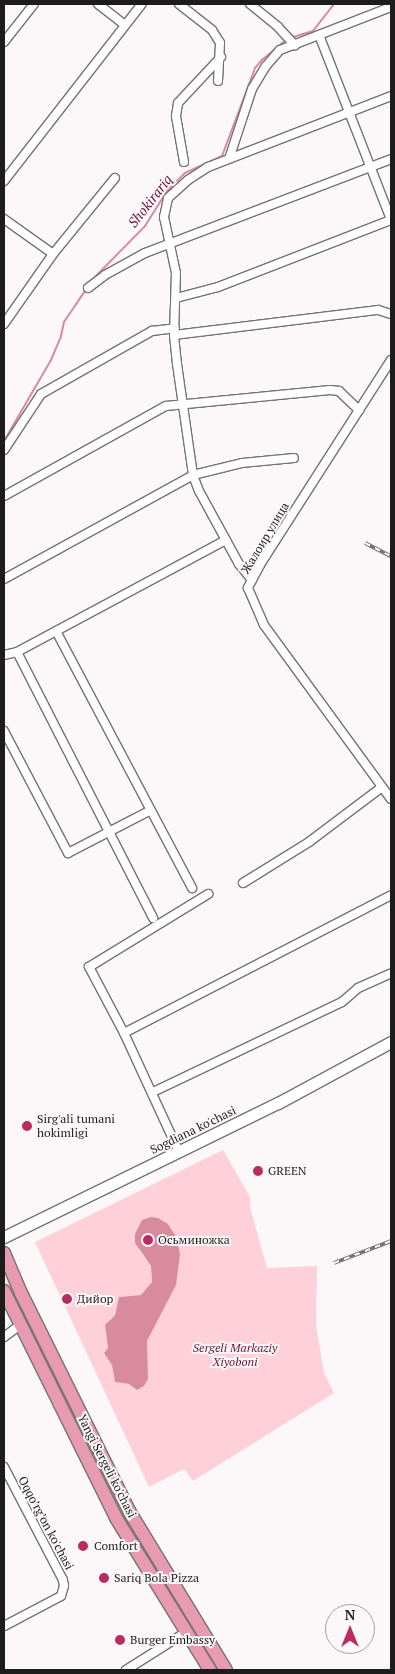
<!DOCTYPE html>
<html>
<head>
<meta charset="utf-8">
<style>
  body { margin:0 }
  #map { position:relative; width:395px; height:1674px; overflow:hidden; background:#fcf8f9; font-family:"PT Serif",serif }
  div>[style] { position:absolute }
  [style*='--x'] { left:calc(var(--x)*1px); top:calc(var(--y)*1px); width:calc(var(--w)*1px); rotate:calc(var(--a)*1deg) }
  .green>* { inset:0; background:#fed0da }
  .water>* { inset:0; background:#d98b9e }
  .stream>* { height:2px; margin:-1px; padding:0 1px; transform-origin:1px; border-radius:1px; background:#d98b9e }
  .roads { filter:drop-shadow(1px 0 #767273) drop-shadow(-1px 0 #767273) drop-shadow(0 1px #767273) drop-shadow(0 -1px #767273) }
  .street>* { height:8px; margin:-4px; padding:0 4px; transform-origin:4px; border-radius:4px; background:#fff }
  .secondary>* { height:11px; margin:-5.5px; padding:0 5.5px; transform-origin:5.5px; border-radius:5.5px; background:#fff }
  .primary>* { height:12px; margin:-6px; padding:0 6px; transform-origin:6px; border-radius:6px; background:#e99ab3 }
  .rail>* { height:4px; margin-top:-2px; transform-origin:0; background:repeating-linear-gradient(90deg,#fcf8f9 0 5.5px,#6b6969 0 11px); box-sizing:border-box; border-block:1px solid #6b6969 }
  .dots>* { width:14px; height:14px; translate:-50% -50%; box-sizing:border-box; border:2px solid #fcf8f9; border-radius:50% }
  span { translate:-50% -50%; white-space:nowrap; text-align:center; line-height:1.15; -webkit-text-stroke:4px #fcf8f9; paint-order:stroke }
  .street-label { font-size:12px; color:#1d1c1c }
  .poi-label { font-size:12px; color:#1d1c1c }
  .left { translate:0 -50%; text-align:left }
  .park-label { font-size:12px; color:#6f1437; font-style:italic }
  .water-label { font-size:14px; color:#6f1437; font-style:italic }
  .frame { position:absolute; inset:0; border:5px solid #1d1c1c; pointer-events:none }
  .north { position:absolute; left:325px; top:1604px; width:50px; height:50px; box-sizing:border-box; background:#fcf8f9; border:1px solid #a3a0a1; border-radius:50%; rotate:0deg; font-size:14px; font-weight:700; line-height:20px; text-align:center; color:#1d1c1c }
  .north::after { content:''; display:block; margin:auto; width:18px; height:22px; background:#b92c60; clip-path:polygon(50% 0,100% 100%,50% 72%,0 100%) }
</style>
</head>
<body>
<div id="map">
  <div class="green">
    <div style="clip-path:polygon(evenodd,223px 1150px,250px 1197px,250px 1207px,267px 1268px,317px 1266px,316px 1325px,324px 1373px,334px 1393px,193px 1481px,184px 1469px,149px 1487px,35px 1242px,223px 1150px,142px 1220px,168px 1224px,177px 1238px,180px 1254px,147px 1341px,147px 1357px,137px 1390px,129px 1384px,115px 1382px,112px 1364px,104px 1353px,108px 1348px,106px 1334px,109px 1320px,115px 1315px,119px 1297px,141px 1295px,152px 1282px,151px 1266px,139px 1250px,142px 1220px)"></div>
    <div style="clip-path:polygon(4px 1268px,103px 1475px,161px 1576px,220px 1670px,216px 1670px,119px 1511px,65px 1408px,4px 1276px)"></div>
  </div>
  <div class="water">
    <div style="clip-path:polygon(151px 1217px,158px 1218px,168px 1224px,177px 1238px,180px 1254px,176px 1285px,147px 1341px,148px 1379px,144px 1386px,137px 1390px,129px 1384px,115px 1382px,112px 1365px,104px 1353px,108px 1348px,105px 1325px,115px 1315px,119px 1297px,141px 1295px,152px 1282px,151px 1266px,135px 1243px,135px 1234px,142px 1220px)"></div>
  </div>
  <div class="stream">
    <div style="--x:290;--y:38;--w:24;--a:-17"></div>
    <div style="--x:313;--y:31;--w:34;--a:-52"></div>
    <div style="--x:91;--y:281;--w:77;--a:-45.5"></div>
    <div style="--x:145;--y:226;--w:41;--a:-57.8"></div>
    <div style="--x:167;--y:191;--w:25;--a:-45"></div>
    <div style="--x:185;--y:173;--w:41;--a:-24.7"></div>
    <div style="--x:222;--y:156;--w:94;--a:-69.4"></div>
    <div style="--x:255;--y:68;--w:11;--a:-49"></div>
    <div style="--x:262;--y:60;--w:31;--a:-40"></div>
    <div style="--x:4;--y:441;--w:94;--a:-59.9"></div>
    <div style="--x:51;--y:360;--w:26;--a:-67"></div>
    <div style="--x:61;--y:336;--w:14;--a:-78"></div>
    <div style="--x:64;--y:322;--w:40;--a:-56"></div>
  </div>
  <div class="roads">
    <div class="street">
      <div style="--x:98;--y:4;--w:34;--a:38"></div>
      <div style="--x:179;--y:4;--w:42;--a:38.2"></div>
      <div style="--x:212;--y:30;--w:15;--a:58"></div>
      <div style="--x:220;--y:43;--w:38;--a:93"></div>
      <div style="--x:250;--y:4;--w:36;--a:39"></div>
      <div style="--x:278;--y:27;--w:25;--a:47"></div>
      <div style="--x:319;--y:35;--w:199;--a:68.7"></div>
      <div style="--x:4;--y:42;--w:48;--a:-51.7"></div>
      <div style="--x:229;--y:159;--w:74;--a:-71.8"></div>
      <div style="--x:252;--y:89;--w:27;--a:-59"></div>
      <div style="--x:266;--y:66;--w:21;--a:-49"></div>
      <div style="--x:280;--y:50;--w:119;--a:-21.2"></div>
      <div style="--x:184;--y:162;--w:47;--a:-99.9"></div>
      <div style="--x:176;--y:116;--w:13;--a:-81"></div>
      <div style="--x:178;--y:103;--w:63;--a:-46.9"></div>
      <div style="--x:4;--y:181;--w:224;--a:-52.1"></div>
      <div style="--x:4;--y:219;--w:60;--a:35.5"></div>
      <div style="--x:88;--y:288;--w:21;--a:-37"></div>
      <div style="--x:105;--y:275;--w:46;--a:-28.8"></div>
      <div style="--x:145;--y:253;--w:263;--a:-20.9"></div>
      <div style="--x:176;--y:298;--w:43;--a:-14.7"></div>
      <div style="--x:218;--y:287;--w:186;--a:-21.2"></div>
      <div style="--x:4;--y:324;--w:85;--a:-55"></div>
      <div style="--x:53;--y:254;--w:98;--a:-50.8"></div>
      <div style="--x:174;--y:335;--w:206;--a:-7"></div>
      <div style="--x:378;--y:310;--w:14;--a:17"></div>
      <div style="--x:391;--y:360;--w:243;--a:122.6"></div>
      <div style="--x:260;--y:565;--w:26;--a:118"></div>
      <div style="--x:248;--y:588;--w:40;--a:66.6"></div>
      <div style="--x:264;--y:625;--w:215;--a:53.9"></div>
      <div style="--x:4;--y:450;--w:67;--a:-56.5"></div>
      <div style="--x:41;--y:394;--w:128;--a:-29.6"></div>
      <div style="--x:152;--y:331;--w:23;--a:-7"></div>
      <div style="--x:4;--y:496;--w:185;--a:-29.1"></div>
      <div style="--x:166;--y:406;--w:165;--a:-5.6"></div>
      <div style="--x:330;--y:390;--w:9;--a:6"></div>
      <div style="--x:339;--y:391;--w:28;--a:44"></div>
      <div style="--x:4;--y:579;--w:216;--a:-28.8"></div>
      <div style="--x:193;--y:475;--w:50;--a:-13.8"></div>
      <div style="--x:242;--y:463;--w:52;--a:-5.5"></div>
      <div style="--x:252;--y:580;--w:21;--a:-129"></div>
      <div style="--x:239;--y:564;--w:83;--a:-118.7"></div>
      <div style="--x:199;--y:491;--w:17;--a:-111"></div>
      <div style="--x:193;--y:475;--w:112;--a:-98.2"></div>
      <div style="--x:177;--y:364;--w:29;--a:-96"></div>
      <div style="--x:174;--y:335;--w:62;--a:-88.2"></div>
      <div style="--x:176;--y:273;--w:57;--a:-102.1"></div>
      <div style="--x:164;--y:217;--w:19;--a:-78"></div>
      <div style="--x:168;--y:198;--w:27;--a:-42"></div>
      <div style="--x:188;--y:180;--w:24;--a:-33"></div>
      <div style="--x:208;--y:167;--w:196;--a:-21.2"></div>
      <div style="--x:56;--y:631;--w:291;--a:62.1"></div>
      <div style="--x:17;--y:652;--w:299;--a:62.9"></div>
      <div style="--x:4;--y:655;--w:13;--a:-13"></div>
      <div style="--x:17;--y:652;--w:237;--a:-28.2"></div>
      <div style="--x:4;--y:731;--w:138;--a:62.3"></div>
      <div style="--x:68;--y:853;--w:93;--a:-27.4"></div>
      <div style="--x:243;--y:883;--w:78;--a:-31.8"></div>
      <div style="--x:309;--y:842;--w:91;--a:-37"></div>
      <div style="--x:124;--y:1033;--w:301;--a:-27.3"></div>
      <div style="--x:153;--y:1092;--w:209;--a:-25.5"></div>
      <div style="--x:342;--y:1002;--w:21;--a:-41"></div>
      <div style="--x:358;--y:988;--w:36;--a:-24"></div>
      <div style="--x:179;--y:1152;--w:131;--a:-114.8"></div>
      <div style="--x:124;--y:1033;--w:75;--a:-117.9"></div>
      <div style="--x:89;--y:967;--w:140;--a:-31.5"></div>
      <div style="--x:4;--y:1337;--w:20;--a:-37"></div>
      <div style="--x:4;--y:1467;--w:127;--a:62.4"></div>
      <div style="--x:63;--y:1580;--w:6;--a:81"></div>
      <div style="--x:64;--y:1586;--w:10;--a:107"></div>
      <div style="--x:61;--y:1596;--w:64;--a:152.2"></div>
      <div style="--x:126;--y:1670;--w:71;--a:-32.3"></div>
    </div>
    <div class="secondary">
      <div style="--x:4;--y:1237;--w:305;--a:-26.1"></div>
      <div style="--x:278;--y:1103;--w:128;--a:-28.4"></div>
    </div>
    <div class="primary">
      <div style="--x:4;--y:1253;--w:43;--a:67"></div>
      <div style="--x:21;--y:1293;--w:243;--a:63.6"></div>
      <div style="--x:129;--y:1511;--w:186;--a:58.6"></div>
      <div style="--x:4;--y:1291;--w:253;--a:63.7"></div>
      <div style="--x:116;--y:1518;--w:179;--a:58.3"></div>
    </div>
  </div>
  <div class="rail">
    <div style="--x:365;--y:543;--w:29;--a:27"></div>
    <div style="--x:334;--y:1263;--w:61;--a:-21.1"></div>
  </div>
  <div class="dots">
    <div style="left:27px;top:1126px;background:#b92c60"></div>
    <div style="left:258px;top:1171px;background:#b92c60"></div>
    <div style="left:148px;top:1240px;background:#b92c60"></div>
    <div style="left:67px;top:1299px;background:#b92c60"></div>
    <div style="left:83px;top:1546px;background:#b92c60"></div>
    <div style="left:104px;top:1578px;background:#b92c60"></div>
    <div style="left:120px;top:1640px;background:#b92c60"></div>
  </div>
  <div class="street-label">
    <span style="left:265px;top:538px;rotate:-59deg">Жалоир улица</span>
    <span style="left:193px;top:1130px;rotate:-26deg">Sogdiana ko'chasi</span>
    <span style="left:107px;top:1466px;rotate:63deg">Yangi Sergeli ko'chasi</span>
    <span style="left:46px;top:1523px;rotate:62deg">Oqqo’rg’on ko'chasi</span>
  </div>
  <div class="poi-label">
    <span class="left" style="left:37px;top:1126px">Sirg'ali tumani<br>hokimligi</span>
    <span class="left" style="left:268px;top:1171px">GREEN</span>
    <span class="left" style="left:158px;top:1240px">Осьминожка</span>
    <span class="left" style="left:77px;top:1299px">Дийор</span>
    <span class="left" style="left:94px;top:1546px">Comfort</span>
    <span class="left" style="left:114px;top:1578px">Sariq Bola Pizza</span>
    <span class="left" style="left:130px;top:1640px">Burger Embassy</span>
  </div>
  <div class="park-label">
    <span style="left:235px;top:1355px">Sergeli Markaziy<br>Xiyoboni</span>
  </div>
  <div class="water-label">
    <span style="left:150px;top:201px;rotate:-52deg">Shokirariq</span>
  </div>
  <div class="frame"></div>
  <div class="north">N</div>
</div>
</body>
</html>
